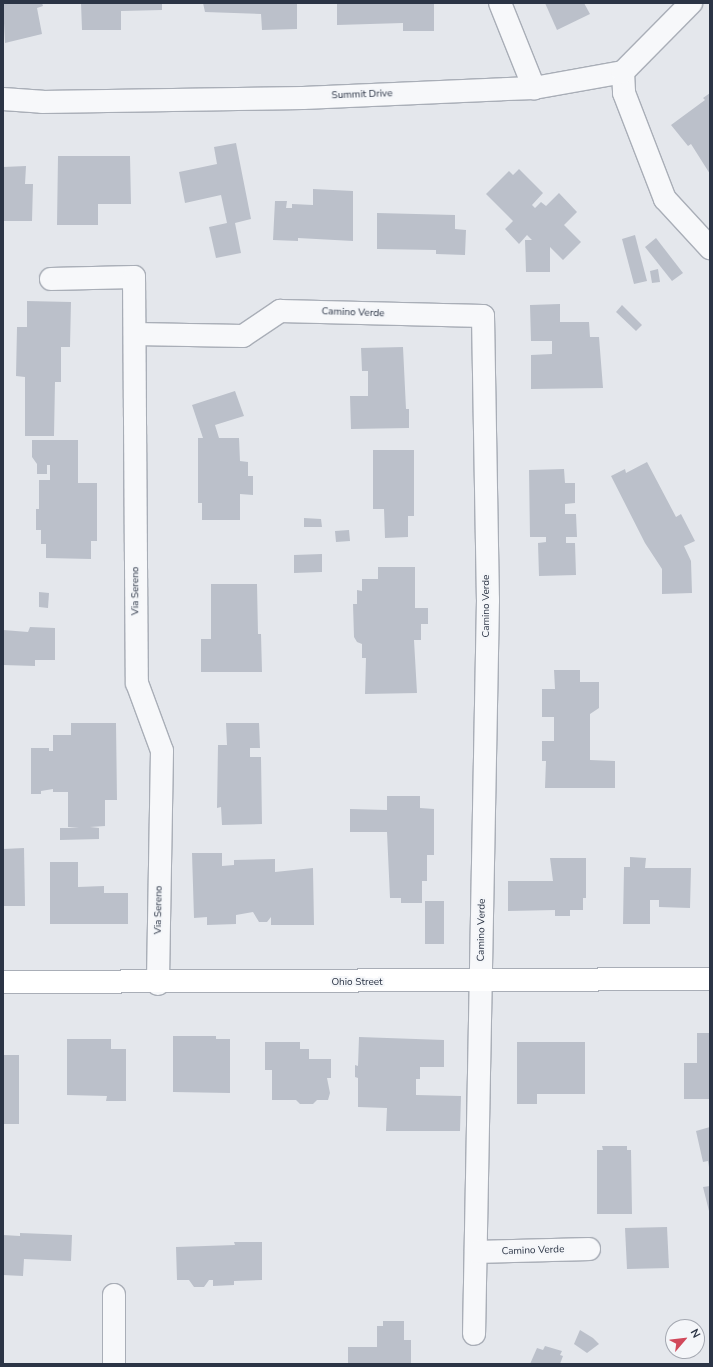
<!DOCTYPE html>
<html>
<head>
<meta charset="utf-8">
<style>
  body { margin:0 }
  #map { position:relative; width:713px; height:1367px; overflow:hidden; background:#e4e7ec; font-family:"Nunito Sans",sans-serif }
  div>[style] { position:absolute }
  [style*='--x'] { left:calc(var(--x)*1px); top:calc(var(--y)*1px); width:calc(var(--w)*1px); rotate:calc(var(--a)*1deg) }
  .building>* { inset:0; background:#bbc0ca }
  .roads { filter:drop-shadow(1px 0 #a9aeb7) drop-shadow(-1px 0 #a9aeb7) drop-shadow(0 1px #a9aeb7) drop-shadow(0 -1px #a9aeb7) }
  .street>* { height:22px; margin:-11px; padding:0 11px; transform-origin:11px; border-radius:11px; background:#f7f8fa }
  .secondary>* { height:22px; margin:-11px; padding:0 11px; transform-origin:11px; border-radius:11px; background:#fff }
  span { translate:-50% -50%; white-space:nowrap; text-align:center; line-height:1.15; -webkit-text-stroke:4px #f4f6f9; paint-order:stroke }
  .street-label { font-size:10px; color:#2b3445 }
  .frame { position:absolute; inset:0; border:4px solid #2b3445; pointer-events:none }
  .north { position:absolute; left:665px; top:1319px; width:40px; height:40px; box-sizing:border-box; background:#f4f6f9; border:1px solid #a4a8b1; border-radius:50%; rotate:62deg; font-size:11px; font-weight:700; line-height:16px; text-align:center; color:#2b3445 }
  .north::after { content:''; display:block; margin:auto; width:14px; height:18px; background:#d1495b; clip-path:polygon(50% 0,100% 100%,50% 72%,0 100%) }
</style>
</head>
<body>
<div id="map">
  <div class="building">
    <div style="clip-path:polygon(3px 3px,42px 3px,43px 6px,37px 8px,42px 34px,5px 43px)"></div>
    <div style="clip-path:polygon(81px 3px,162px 3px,162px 10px,121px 11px,121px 30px,82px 30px)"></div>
    <div style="clip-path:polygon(203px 3px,297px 3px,297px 29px,262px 30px,261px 14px,205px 12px)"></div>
    <div style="clip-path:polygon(337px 3px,434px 3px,434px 31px,403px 31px,403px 23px,337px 25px)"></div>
    <div style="clip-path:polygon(545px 3px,584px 3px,590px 14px,557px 30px)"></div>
    <div style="clip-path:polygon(710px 93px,710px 174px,691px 144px,688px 146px,671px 125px,705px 100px,703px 98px)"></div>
    <div style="clip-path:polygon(236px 143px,251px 219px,235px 223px,241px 253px,216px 258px,209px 227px,227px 223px,221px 195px,185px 203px,179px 172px,217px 164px,214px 147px)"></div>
    <div style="clip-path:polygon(58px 156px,130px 156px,131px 204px,98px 204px,98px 225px,57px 225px)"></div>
    <div style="clip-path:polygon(26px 166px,25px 184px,33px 184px,32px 221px,3px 221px,3px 167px)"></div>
    <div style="clip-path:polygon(519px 169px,543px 193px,532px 205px,535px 208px,541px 202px,546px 206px,559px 193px,577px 212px,564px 225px,581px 242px,563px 260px,550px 247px,550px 272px,526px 272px,525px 240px,532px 240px,527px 235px,519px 244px,505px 229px,513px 221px,486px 194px,509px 171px,513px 175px)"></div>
    <div style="clip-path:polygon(313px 189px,353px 191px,353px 241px,298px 238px,298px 241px,273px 240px,275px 201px,287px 201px,286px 208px,292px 208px,292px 204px,313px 205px)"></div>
    <div style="clip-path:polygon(377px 213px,455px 215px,455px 229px,466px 230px,465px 255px,436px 254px,436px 250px,377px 249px)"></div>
    <div style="clip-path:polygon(635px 235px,647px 281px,634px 284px,622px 239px)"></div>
    <div style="clip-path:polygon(656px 238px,683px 273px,672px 281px,645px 247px)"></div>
    <div style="clip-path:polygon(658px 269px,660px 282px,652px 283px,650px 271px)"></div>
    <div style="clip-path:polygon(27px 301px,71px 302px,70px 347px,61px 347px,61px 382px,55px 382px,54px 436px,25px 436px,25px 377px,16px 376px,17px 327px,27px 327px)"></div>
    <div style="clip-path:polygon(560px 304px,560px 322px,589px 322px,590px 337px,599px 337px,603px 388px,531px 389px,531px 355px,552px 354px,552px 341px,531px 341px,530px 305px)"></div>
    <div style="clip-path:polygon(622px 305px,642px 325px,636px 331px,616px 312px)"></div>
    <div style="clip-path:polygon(403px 347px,406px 409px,409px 409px,409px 428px,351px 429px,350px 396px,368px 396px,368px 371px,362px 371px,361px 348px)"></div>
    <div style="clip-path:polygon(235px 391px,244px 416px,215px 425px,219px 438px,239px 438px,240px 461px,248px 462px,248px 476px,253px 476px,253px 495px,240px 494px,240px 520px,202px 520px,202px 503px,198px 503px,198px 438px,203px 438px,192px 405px)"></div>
    <div style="clip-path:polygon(32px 440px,78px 440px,78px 483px,97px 483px,97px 541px,91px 541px,91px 559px,46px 558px,46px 544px,41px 544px,41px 530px,36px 530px,36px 509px,39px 509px,39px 480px,50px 480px,50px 465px,47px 465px,47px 474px,37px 474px,37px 464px,32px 457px)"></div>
    <div style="clip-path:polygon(373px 450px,414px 450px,414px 516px,408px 516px,408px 537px,385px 538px,384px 509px,373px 509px)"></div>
    <div style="clip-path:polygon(647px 462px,676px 517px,681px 514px,695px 541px,684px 546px,691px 561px,692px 593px,662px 594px,662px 569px,645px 543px,611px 476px,625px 469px,626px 473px)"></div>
    <div style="clip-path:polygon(564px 469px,565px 483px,575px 483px,575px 503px,565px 504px,565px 514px,576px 514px,577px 537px,566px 537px,566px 543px,575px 543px,576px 575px,539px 576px,538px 543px,546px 542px,546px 537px,530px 537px,529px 470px)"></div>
    <div style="clip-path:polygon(304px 518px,321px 519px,322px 527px,304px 527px)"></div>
    <div style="clip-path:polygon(349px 530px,350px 541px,336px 542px,335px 531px)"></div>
    <div style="clip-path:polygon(322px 554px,322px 572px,294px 573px,294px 555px)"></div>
    <div style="clip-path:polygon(378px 567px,415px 567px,415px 608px,428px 608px,428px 624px,421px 624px,421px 640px,414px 640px,417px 693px,365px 694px,366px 658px,362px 658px,362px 644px,357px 642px,354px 637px,353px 604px,357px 604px,357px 590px,362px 591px,362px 579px,378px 579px)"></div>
    <div style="clip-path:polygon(211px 584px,257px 584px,258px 634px,261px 634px,262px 672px,201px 672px,201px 639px,211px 639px)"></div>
    <div style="clip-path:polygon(39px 592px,49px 593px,48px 608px,39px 607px)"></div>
    <div style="clip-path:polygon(30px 627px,55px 628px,55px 660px,35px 660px,35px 666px,3px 665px,3px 630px,28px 632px)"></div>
    <div style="clip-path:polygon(554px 670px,580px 670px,580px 682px,599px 682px,599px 708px,590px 714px,590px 760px,615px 761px,615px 788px,545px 788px,546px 761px,542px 761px,542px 741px,554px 741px,554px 717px,542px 717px,542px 689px,555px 689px)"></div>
    <div style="clip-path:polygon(71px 723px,116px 723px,117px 800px,105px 800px,105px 826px,90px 827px,99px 828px,99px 839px,60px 840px,60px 828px,79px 828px,68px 827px,68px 792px,53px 792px,53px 789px,41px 791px,41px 794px,31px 794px,31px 748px,49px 748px,49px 751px,53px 751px,53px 735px,71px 735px)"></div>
    <div style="clip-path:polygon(226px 723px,259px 723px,260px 748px,250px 748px,250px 757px,261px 757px,262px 824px,222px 825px,221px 807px,217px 808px,218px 745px,227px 745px)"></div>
    <div style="clip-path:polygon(387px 796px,420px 796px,420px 808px,434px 809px,434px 855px,427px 855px,427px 881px,422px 881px,422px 903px,401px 903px,401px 898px,390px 898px,387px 832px,350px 832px,350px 809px,387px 810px)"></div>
    <div style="clip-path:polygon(24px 848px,25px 906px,3px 906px,3px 849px)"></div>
    <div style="clip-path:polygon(192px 853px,222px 853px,222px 866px,234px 865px,234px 860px,275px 859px,275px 872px,313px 868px,314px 925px,271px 925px,271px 917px,267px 922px,259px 922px,253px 912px,236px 915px,236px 924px,207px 925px,207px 917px,194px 918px)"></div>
    <div style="clip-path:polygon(630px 857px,646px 858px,645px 868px,691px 868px,690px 908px,659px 907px,659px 900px,650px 900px,650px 924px,623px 924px,624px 867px,630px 867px)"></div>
    <div style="clip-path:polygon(550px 858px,586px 858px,586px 898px,583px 898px,583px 910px,570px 910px,570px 916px,555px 916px,555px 910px,508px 911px,508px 881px,553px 881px)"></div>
    <div style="clip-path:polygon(50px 862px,78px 862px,78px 887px,104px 886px,104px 893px,128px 893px,128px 924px,50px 924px)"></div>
    <div style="clip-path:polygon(425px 901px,444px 901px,444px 944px,425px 944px)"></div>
    <div style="clip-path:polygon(697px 1033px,710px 1033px,710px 1099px,684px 1099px,684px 1063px,697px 1063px)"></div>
    <div style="clip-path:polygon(173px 1036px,216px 1036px,216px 1039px,230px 1039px,230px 1093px,173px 1092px)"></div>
    <div style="clip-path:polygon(359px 1037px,444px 1040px,444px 1067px,420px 1067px,420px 1079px,416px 1079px,416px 1095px,461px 1096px,460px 1131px,386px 1131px,387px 1108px,358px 1107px,358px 1078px,355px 1077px,355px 1065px,358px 1066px)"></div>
    <div style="clip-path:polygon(67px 1039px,111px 1039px,111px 1049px,126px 1049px,126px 1101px,106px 1101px,107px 1096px,67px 1095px)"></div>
    <div style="clip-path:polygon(265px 1042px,300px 1042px,300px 1049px,309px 1049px,309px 1059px,331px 1059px,331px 1078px,327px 1078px,330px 1093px,328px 1100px,317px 1100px,313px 1104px,300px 1104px,296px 1100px,272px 1100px,272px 1070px,265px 1070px)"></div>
    <div style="clip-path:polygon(517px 1042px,585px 1042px,585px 1094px,537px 1094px,537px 1104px,517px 1104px)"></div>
    <div style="clip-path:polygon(3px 1055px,19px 1055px,19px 1124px,3px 1124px)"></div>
    <div style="clip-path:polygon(710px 1127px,710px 1167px,709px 1167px,708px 1161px,703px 1162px,696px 1131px)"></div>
    <div style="clip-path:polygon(602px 1146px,627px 1146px,627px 1150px,631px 1150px,632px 1214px,597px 1214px,597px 1150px,603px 1150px)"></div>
    <div style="clip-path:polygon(710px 1186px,710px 1210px,709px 1211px,703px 1187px)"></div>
    <div style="clip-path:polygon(667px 1227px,669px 1268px,627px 1269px,625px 1228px)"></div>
    <div style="clip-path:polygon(20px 1233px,72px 1235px,71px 1261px,24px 1259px,23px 1276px,3px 1275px,3px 1235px,20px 1236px)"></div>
    <div style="clip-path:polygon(234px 1242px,262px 1242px,262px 1280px,234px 1281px,234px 1285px,213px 1286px,213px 1280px,209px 1280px,204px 1287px,194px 1287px,189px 1280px,177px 1280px,176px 1247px,235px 1245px)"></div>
    <div style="clip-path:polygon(383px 1321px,404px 1321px,404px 1340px,411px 1340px,411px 1364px,348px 1364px,348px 1347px,377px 1347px,377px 1326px,383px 1326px)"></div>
    <div style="clip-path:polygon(580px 1330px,593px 1338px,599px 1344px,587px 1353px,574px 1344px)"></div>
    <div style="clip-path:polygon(545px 1346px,562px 1351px,560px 1355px,563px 1356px,560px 1364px,530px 1364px,537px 1348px,543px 1350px)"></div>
  </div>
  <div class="roads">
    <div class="street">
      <div style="--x:500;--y:3;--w:92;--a:68.2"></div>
      <div style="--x:623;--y:72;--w:21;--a:87"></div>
      <div style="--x:624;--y:93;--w:114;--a:68.9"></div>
      <div style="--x:665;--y:199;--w:67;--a:47.4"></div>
      <div style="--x:3;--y:99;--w:39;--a:4"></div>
      <div style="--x:42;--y:102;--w:261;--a:-0.9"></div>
      <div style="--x:303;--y:98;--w:231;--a:-2.5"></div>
      <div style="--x:534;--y:88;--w:90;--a:-10.2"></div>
      <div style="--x:623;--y:72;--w:97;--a:-45.4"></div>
      <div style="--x:51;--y:279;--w:83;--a:-1.4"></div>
      <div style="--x:134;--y:277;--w:406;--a:89.6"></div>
      <div style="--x:137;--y:683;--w:72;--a:69.8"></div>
      <div style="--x:162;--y:751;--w:233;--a:91"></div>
      <div style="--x:135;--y:334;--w:108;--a:1.1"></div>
      <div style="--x:243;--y:336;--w:45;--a:-34"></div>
      <div style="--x:280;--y:311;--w:203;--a:1.4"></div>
      <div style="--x:483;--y:316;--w:284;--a:89"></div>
      <div style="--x:488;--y:600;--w:734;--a:91.09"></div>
      <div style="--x:476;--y:1252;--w:113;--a:-1.5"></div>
      <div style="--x:114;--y:1295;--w:69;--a:90"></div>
    </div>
    <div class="secondary">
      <div style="--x:3;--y:982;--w:707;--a:-0.24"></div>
    </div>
  </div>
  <div class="street-label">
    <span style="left:362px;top:95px;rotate:-2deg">Summit Drive</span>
    <span style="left:353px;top:313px;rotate:2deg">Camino Verde</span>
    <span style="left:136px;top:591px;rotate:-90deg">Via Sereno</span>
    <span style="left:487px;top:606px;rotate:-90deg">Camino Verde</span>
    <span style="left:159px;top:910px;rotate:-89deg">Via Sereno</span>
    <span style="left:482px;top:930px;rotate:-89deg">Camino Verde</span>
    <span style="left:357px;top:983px">Ohio Street</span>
    <span style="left:533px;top:1251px;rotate:-2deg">Camino Verde</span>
  </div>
  <div class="frame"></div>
  <div class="north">N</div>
</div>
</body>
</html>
